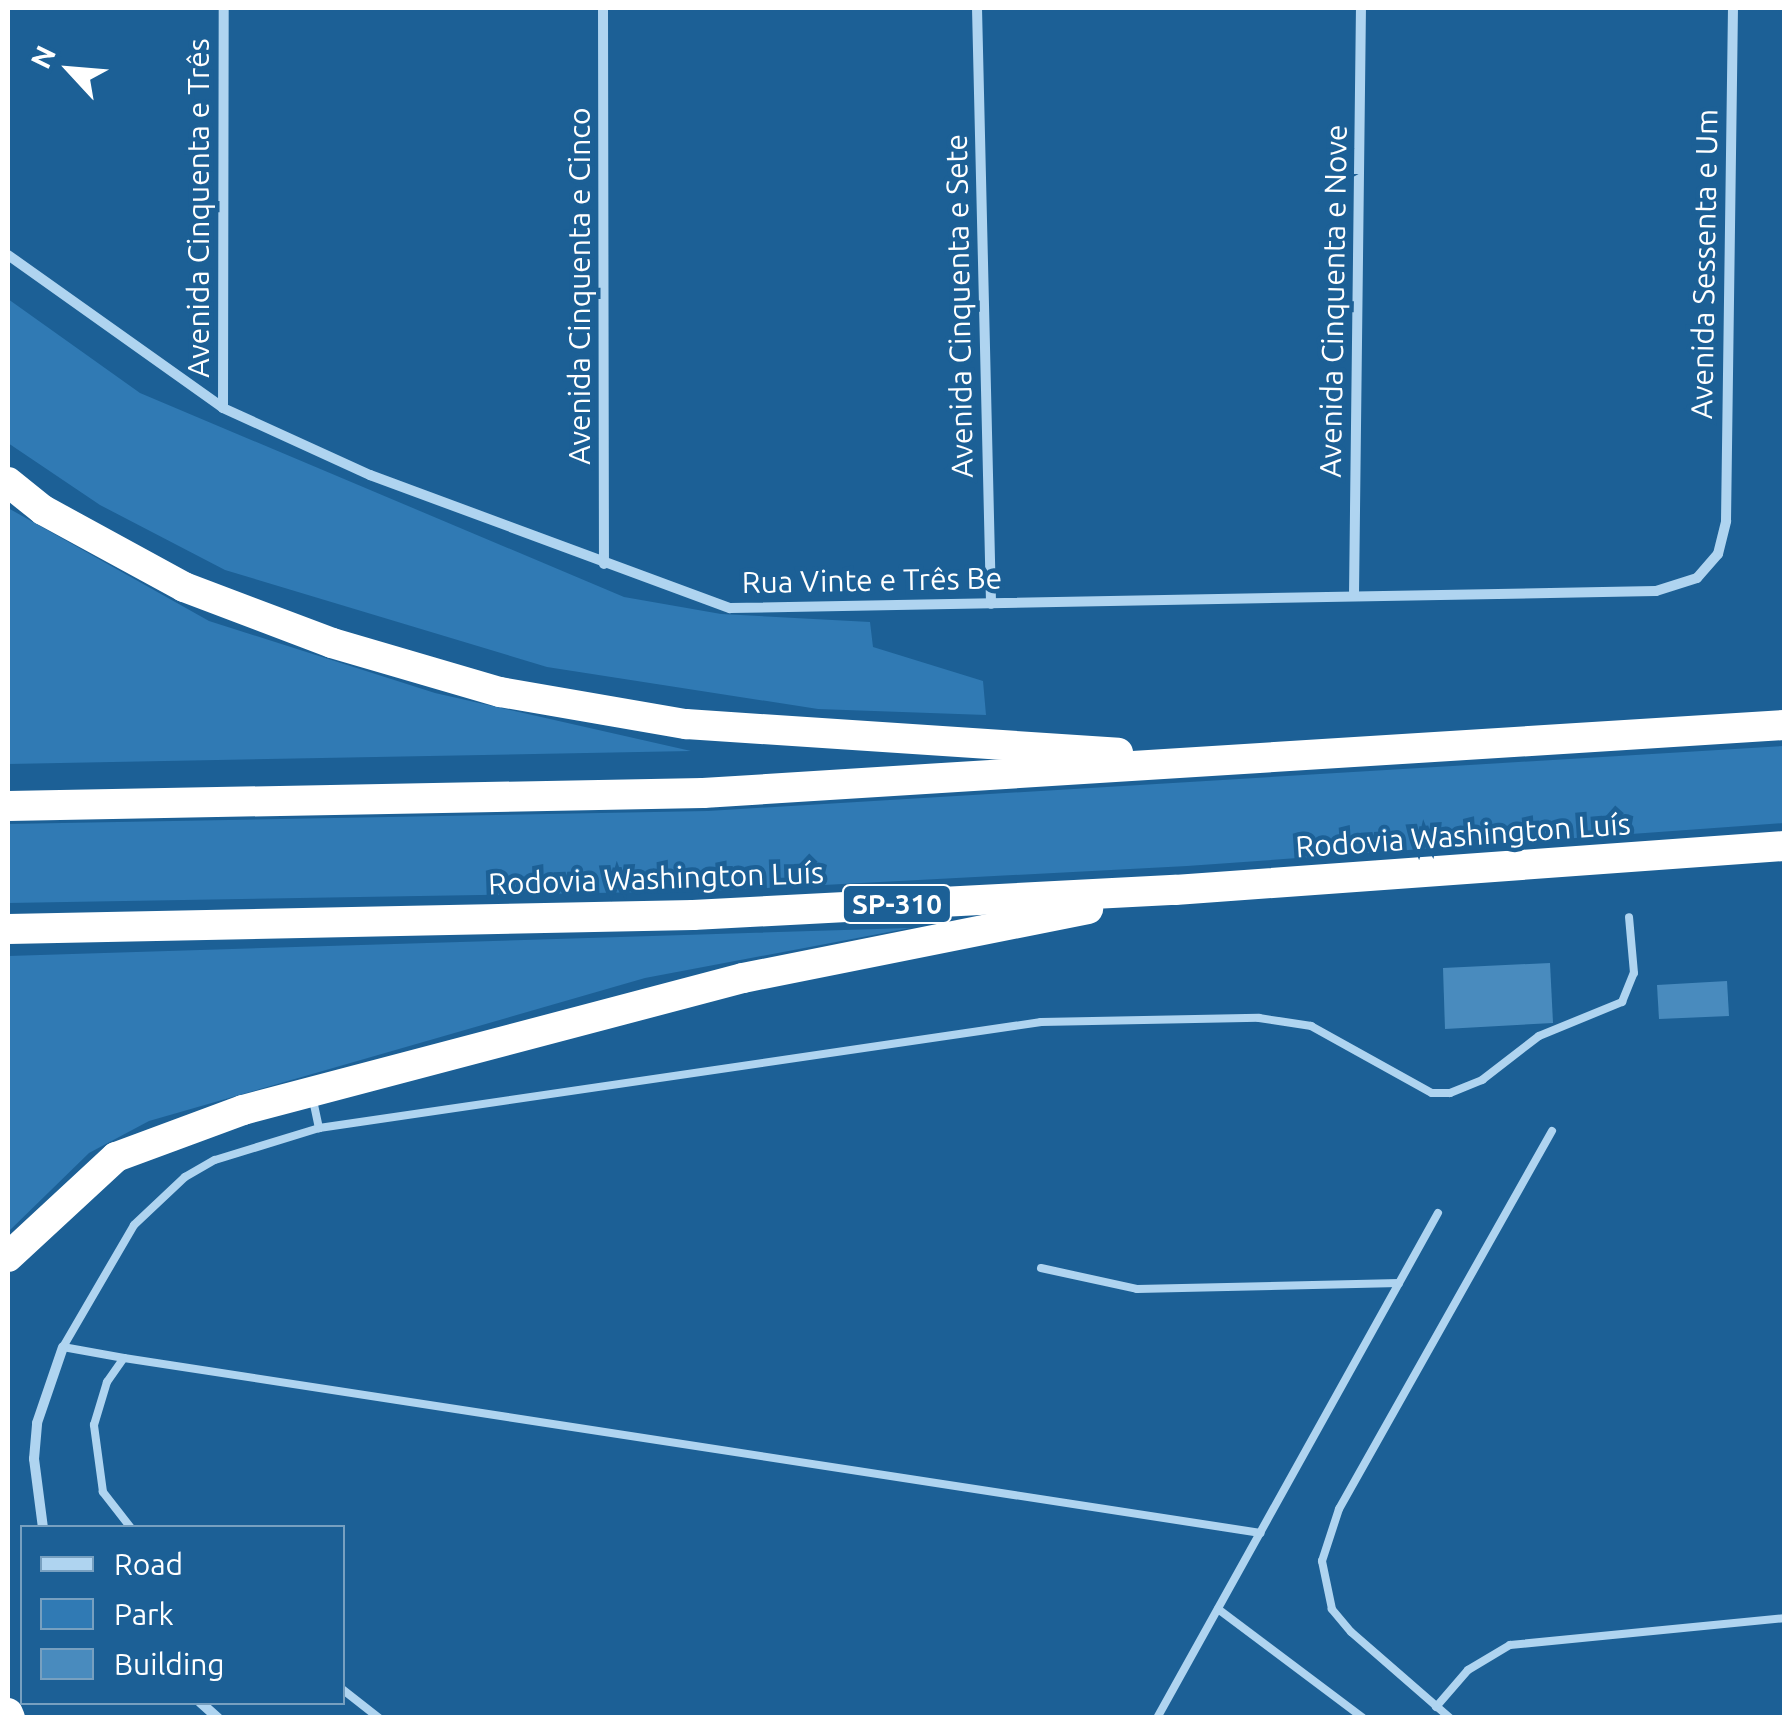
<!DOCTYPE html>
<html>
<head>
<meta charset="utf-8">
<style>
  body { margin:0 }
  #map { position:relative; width:1792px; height:1725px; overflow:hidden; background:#1c6096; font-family:Ubuntu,sans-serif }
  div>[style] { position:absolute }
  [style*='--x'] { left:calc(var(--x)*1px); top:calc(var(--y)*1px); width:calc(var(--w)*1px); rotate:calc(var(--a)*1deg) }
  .green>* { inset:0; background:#307ab4 }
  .building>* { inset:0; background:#498bbe }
  .lane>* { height:8px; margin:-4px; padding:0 4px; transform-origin:4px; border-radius:4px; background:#afd4f0 }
  .street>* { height:10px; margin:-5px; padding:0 5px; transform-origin:5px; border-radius:5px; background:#afd4f0 }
  .highway>* { height:30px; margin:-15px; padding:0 15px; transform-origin:15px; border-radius:15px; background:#fff }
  span { translate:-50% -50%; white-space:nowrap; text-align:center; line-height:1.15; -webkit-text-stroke:9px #1c6096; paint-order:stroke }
  .shield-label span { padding:2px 8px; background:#1c6096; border:2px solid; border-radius:8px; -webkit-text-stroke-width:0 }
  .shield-label { font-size:28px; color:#fff; font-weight:700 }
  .street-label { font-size:30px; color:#fff }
  .frame { position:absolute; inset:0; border:10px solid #fff; pointer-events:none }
  .legend { position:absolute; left:20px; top:1525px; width:325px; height:180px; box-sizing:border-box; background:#1c6096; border:2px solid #77a0c0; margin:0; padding:12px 18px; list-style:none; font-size:30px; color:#fff }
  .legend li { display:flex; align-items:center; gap:20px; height:50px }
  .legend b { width:50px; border:2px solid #77a0c0 }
  .north { position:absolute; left:20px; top:20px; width:100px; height:100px; -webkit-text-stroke:8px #1c6096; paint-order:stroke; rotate:296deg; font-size:28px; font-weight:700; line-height:40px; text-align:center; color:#fff }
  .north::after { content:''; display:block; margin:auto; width:35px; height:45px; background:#fff; clip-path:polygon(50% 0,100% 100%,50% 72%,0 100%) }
</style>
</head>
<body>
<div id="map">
  <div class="green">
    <div style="clip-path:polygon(8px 299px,140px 393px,624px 597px,721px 614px,870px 622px,873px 647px,983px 681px,986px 715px,818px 709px,547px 667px,225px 570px,100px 505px,8px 443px)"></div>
    <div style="clip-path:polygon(8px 508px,209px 621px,435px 693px,691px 751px,8px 764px)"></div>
    <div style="clip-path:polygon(1784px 746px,1784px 823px,1187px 866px,707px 891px,8px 903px,8px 824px,708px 811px)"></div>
    <div style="clip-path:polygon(910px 928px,645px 978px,149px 1121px,89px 1153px,8px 1232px,8px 956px)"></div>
  </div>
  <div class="building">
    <div style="clip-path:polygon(1550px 963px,1553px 1023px,1445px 1029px,1443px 968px)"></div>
    <div style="clip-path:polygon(1727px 981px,1729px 1016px,1659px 1019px,1657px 985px)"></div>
  </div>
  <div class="lane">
    <div style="--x:313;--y:1100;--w:29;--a:78"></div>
    <div style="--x:319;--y:1128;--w:730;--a:-8.35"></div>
    <div style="--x:1041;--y:1022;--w:218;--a:-1.1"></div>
    <div style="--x:1259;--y:1018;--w:53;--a:8.7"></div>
    <div style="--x:1311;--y:1026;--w:138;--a:29"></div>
    <div style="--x:1432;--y:1093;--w:18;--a:0"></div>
    <div style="--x:1450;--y:1093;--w:35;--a:-22"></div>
    <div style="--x:1482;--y:1080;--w:72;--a:-37.7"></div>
    <div style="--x:1539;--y:1036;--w:90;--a:-22.3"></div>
    <div style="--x:1622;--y:1002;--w:31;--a:-68"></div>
    <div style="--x:1634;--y:973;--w:56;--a:-95.1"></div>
    <div style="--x:1041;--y:1268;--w:98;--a:12.3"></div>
    <div style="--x:1137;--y:1289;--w:262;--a:-1.3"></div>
    <div style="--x:124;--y:1358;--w:62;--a:-169.8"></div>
    <div style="--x:63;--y:1347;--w:141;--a:-59.8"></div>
    <div style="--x:134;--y:1225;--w:70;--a:-43.3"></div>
    <div style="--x:185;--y:1177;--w:34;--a:-30"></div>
    <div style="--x:215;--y:1160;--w:109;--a:-17.1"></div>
    <div style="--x:131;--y:1528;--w:46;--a:-127.9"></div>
    <div style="--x:103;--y:1492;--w:68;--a:-97.7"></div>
    <div style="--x:94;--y:1425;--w:45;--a:-73.2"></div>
    <div style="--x:107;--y:1382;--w:29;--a:-55"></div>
    <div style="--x:124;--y:1358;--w:1150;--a:8.75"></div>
    <div style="--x:1218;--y:1609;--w:181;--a:36.9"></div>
    <div style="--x:342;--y:1689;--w:47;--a:38.1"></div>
    <div style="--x:1436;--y:1707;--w:49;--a:-49.1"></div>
    <div style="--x:1468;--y:1670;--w:49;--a:-30.8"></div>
    <div style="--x:1510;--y:1645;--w:275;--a:-5.6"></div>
    <div style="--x:1157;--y:1718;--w:578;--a:-60.91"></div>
    <div style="--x:1450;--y:1718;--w:131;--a:-139"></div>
    <div style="--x:1351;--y:1632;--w:30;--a:-130"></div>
    <div style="--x:1332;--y:1609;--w:49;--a:-101.8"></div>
    <div style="--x:1322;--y:1561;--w:55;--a:-71.9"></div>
    <div style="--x:1339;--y:1509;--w:434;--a:-60.6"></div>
  </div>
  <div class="street">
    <div style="--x:603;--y:8;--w:556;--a:89.9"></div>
    <div style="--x:977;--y:8;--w:596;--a:88.65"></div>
    <div style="--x:8;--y:255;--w:264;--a:35.4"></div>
    <div style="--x:223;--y:408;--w:162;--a:24.5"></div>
    <div style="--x:370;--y:475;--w:384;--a:20.3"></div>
    <div style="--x:730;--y:608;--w:926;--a:-1.05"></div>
    <div style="--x:1656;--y:591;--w:43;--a:-17.6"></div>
    <div style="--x:1697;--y:578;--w:32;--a:-49"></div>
    <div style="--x:1718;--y:554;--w:34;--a:-76"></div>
    <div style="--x:1726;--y:521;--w:513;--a:-89.22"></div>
    <div style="--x:223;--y:408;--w:400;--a:-89.9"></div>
    <div style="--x:1354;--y:595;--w:587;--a:-89.32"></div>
    <div style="--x:43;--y:1528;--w:70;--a:-97.4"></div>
    <div style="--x:34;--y:1459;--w:36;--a:-85"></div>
    <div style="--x:37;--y:1423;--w:80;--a:-71.1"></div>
    <div style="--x:200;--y:1702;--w:24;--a:42"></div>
  </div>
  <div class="highway">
    <div style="--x:8;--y:482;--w:45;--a:38.7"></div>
    <div style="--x:43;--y:510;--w:161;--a:28.6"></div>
    <div style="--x:184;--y:587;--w:158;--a:20.7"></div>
    <div style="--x:332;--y:643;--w:175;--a:16.3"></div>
    <div style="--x:500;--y:692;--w:189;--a:9.8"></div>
    <div style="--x:686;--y:724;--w:433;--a:3.8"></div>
    <div style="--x:8;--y:806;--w:695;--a:-1.07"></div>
    <div style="--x:703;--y:793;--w:1083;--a:-3.6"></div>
    <div style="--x:8;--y:929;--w:685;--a:-1.17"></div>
    <div style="--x:693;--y:915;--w:483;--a:-3"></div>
    <div style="--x:1175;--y:890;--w:611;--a:-4.13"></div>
    <div style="--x:8;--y:1257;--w:147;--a:-42.8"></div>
    <div style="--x:116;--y:1157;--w:135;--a:-20.3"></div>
    <div style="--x:243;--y:1110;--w:517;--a:-14.79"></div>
    <div style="--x:743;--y:978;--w:352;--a:-11.3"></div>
    <div style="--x:8;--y:1713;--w:5;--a:68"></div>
  </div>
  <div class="shield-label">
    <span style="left:897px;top:904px">SP-310</span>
  </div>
  <div class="street-label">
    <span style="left:198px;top:208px;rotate:-90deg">Avenida Cinquenta e Três</span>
    <span style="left:1704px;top:264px;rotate:-89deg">Avenida Sessenta e Um</span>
    <span style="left:579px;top:286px;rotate:-90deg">Avenida Cinquenta e Cinco</span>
    <span style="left:1333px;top:301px;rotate:-89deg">Avenida Cinquenta e Nove</span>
    <span style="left:959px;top:306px;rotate:-91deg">Avenida Cinquenta e Sete</span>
    <span style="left:872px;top:580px;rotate:-1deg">Rua Vinte e Três Be</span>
    <span style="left:1463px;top:835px;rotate:-4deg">Rodovia Washington Luís</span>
    <span style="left:656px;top:878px;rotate:-2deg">Rodovia Washington Luís</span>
  </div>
  <div class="frame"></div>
  <ul class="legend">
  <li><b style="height:12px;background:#afd4f0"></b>Road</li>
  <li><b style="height:28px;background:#307ab4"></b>Park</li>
  <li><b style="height:28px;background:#498bbe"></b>Building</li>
  </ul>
  <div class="north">N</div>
</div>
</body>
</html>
